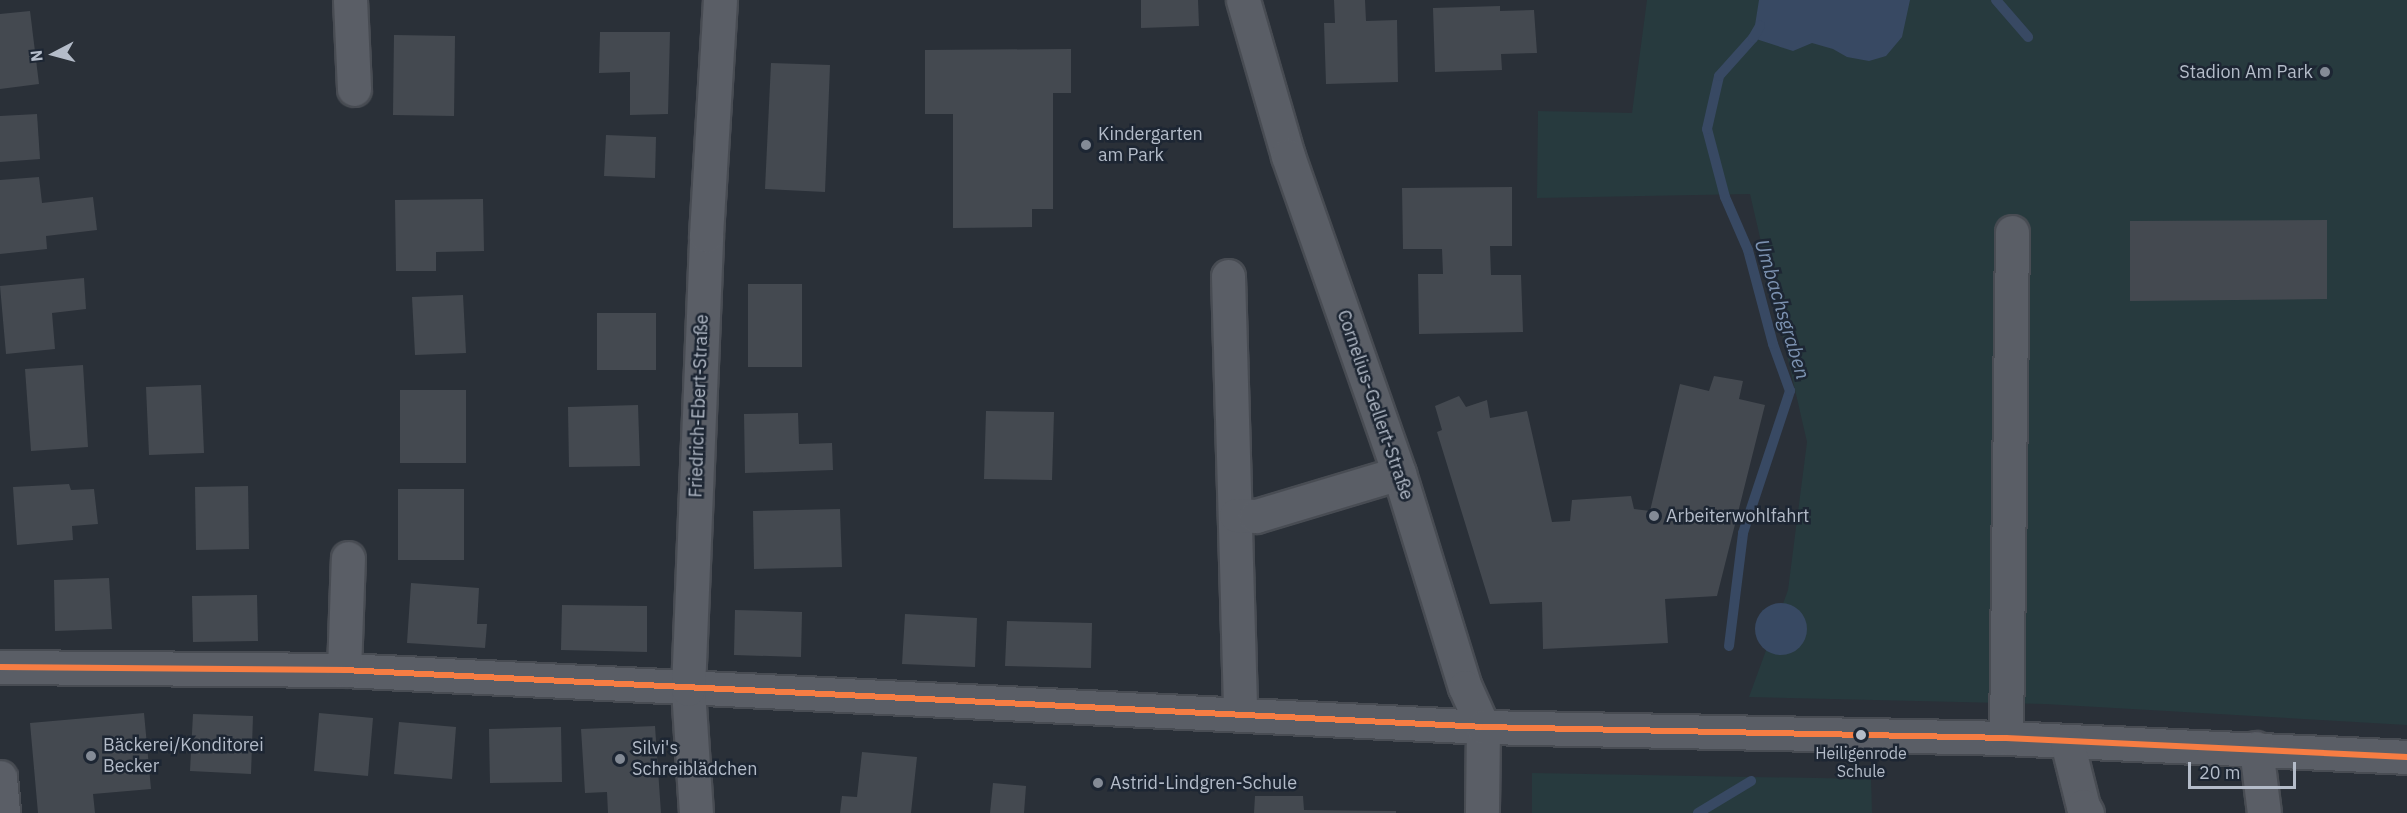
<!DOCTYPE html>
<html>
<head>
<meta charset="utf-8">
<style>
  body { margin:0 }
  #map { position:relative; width:2407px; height:813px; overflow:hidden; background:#2a3038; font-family:"IBM Plex Sans",sans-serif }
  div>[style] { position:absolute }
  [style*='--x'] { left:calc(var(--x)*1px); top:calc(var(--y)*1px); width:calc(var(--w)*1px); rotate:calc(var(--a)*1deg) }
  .green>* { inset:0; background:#273a3e }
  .water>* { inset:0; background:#384963 }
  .round { border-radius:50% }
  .stream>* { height:10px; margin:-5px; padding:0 5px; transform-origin:5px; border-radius:5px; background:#384963 }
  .building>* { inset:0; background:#444950 }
  .roads { filter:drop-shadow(2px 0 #484c53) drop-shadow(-2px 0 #484c53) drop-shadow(0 2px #484c53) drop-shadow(0 -2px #484c53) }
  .minor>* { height:33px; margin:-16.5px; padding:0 16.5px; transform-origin:16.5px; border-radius:16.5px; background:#5a5e66 }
  .bus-1>* { height:6px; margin:-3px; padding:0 3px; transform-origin:3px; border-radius:3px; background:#f77d43 }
  .dots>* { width:16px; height:16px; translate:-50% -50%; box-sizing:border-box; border:3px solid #1d2633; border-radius:50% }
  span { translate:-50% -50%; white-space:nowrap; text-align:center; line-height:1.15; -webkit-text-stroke:5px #1d2633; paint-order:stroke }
  .bus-label { font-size:16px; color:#b4bcc9 }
  .poi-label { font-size:18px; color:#b4bcc9 }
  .right { translate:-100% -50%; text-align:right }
  .left { translate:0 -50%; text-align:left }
  .street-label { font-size:18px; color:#b4bcc9 }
  .water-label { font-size:20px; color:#7c92b1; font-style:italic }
  .north { position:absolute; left:24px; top:24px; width:60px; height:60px; -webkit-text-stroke:4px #1d2633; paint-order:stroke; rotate:264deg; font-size:16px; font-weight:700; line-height:24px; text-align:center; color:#b4bcc9 }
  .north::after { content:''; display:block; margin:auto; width:21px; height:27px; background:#b4bcc9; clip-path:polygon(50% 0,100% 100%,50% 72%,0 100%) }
  .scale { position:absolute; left:2188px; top:762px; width:108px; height:27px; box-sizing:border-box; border:3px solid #b4bcc9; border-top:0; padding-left:8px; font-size:18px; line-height:21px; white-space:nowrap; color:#b4bcc9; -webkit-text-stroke:4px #1d2633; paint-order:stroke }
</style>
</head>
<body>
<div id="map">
  <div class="green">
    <div style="clip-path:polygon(1647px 0,2407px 0,2407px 725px,2045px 704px,1749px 697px,1788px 590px,1807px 442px,1750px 194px,1537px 198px,1538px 111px,1632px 113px)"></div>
    <div style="clip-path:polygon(1532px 773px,1871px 779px,1872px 813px,1532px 813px)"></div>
  </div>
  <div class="water">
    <div style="clip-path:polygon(1759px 0,1910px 0,1902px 37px,1886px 56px,1869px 61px,1847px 57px,1833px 49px,1812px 43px,1793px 51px,1753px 38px)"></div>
    <div class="round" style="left:1755px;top:603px;width:52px;height:52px"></div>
  </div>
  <div class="stream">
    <div style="--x:1996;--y:0;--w:49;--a:49.1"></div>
    <div style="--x:1729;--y:646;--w:114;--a:-82.9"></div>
    <div style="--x:1743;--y:533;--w:150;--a:-71.7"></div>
    <div style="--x:1790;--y:391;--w:50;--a:-109.9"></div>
    <div style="--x:1773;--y:344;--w:97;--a:-104.9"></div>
    <div style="--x:1748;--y:250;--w:58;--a:-113.5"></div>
    <div style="--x:1725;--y:197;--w:70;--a:-104.8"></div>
    <div style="--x:1707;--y:129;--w:54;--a:-77.2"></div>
    <div style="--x:1719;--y:76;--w:51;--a:-48.2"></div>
    <div style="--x:1753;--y:38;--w:14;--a:-60"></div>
    <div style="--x:1698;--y:813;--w:62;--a:-31.1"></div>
  </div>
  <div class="building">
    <div style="clip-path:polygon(1141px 0,1198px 0,1199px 26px,1141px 28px)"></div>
    <div style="clip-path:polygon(1334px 0,1365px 0,1366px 21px,1397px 20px,1398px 82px,1326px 84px,1324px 23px,1335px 23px)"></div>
    <div style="clip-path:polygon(1500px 6px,1500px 11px,1534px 10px,1537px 53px,1501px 54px,1502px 70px,1435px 72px,1433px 8px)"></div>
    <div style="clip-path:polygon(30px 11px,39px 84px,0 89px,0 14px)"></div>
    <div style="clip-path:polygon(600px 32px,670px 32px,668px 114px,630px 115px,630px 72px,599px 73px)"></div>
    <div style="clip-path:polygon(394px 35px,455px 36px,454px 116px,393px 115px)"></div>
    <div style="clip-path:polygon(1071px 49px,1071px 93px,1053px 93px,1053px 209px,1032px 209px,1032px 227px,953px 228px,953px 114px,925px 114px,925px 50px)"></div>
    <div style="clip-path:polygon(771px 63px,830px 65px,825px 192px,765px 189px)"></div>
    <div style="clip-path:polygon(37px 114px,40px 159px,0 162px,0 116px)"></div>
    <div style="clip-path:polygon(606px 135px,656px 137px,655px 178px,604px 176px)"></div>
    <div style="clip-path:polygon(39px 177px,42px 203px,93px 197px,97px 230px,46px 236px,47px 249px,0 254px,0 180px)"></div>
    <div style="clip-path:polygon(1512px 187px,1512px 246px,1490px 246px,1491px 275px,1521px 275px,1523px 332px,1419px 334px,1418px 274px,1443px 274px,1442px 249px,1403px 249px,1402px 188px)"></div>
    <div style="clip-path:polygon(483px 199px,484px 251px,436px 252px,436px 271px,396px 271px,395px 200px)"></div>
    <div style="clip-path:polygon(2327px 220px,2327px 299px,2130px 301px,2130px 221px)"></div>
    <div style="clip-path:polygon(84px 278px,86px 309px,52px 313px,55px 349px,6px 354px,0 286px)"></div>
    <div style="clip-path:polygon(748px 284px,802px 284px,802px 367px,748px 367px)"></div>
    <div style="clip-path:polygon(463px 295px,466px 353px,415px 355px,412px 297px)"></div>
    <div style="clip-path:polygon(597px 313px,656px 313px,656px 370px,597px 370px)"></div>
    <div style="clip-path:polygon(83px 365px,88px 447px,31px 451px,25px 369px)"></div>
    <div style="clip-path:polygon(1714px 376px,1743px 381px,1739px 399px,1765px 405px,1717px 596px,1665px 599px,1668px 643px,1543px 649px,1542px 602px,1490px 604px,1437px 432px,1442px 430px,1435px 406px,1459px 396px,1466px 407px,1487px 400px,1490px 418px,1527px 411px,1552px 522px,1570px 521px,1572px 500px,1631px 496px,1634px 509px,1650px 511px,1680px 384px,1709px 391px)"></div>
    <div style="clip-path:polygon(201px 385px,204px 453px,149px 455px,146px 387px)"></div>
    <div style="clip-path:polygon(400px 390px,466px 390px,466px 463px,400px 463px)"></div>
    <div style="clip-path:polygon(638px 405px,640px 466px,569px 467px,568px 407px)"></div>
    <div style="clip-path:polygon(986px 411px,1054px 412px,1052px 480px,984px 479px)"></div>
    <div style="clip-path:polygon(798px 413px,799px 444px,832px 443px,833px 470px,745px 473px,744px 414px)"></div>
    <div style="clip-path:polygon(69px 484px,71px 490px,94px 489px,98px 524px,72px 526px,73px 540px,17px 545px,13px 487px)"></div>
    <div style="clip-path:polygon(248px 486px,249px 549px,196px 550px,195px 487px)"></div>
    <div style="clip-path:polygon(398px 489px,464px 489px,464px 560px,398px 560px)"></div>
    <div style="clip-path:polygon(840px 509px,842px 567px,754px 569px,753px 511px)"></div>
    <div style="clip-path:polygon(109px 578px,112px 629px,55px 631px,54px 580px)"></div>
    <div style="clip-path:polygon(411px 583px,479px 588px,477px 624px,487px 624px,485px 648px,407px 643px)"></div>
    <div style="clip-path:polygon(257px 595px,258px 641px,193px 642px,192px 596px)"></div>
    <div style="clip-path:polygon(562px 605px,647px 606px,647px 652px,561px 650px)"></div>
    <div style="clip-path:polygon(735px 610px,802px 612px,801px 657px,734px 655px)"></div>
    <div style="clip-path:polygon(905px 614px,977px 618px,975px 667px,902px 664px)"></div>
    <div style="clip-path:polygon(1007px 621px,1092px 623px,1091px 668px,1005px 666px)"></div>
    <div style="clip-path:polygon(144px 713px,151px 789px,93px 794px,95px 813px,38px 813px,30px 723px)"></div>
    <div style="clip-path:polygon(319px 713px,373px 718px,368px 776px,314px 771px)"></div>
    <div style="clip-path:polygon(193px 714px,253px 716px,251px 774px,190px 771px)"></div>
    <div style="clip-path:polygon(399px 722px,456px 727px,452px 779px,394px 774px)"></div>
    <div style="clip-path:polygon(655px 726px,661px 813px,608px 813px,607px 792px,585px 793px,581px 729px)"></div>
    <div style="clip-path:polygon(561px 727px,562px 782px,490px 783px,489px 729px)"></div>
    <div style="clip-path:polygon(862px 752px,917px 757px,911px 813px,840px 813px,842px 796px,857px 797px)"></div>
    <div style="clip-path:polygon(993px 783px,1026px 786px,1024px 813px,990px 813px)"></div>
    <div style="clip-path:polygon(1255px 796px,1303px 796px,1304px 810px,1396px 811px,1396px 813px,1254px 813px)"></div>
  </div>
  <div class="roads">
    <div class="minor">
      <div style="--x:350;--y:0;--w:89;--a:87.4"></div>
      <div style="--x:1243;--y:0;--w:162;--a:73.9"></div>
      <div style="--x:1288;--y:156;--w:336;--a:70.7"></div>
      <div style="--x:1399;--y:473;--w:224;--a:72.9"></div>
      <div style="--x:1465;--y:687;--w:44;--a:65.8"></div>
      <div style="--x:1483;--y:727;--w:86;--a:90.7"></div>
      <div style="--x:1228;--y:276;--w:439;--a:88.4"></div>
      <div style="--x:1236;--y:515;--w:20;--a:3"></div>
      <div style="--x:1256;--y:516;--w:149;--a:-16.7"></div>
      <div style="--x:0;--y:667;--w:344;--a:0.5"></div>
      <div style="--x:344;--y:670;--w:1140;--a:2.86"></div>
      <div style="--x:1483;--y:727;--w:523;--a:1.2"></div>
      <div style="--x:2006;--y:738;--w:401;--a:2.7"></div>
      <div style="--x:344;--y:670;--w:112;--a:-88"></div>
      <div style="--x:2006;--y:738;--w:506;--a:-89.32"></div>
      <div style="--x:2067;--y:742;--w:66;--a:76"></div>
      <div style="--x:2083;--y:806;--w:8;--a:60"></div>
      <div style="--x:2256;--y:748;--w:65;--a:83"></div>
      <div style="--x:0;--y:777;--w:36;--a:85"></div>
      <div style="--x:696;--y:813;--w:124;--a:-93.7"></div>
      <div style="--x:688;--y:689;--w:454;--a:-87.7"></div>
      <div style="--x:706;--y:235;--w:235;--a:-86.6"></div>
    </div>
  </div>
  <div class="bus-1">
    <div style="--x:0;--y:667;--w:344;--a:0.5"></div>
    <div style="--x:344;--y:670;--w:1140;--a:2.86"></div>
    <div style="--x:1483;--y:727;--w:523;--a:1.2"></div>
    <div style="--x:2006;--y:738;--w:401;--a:2.7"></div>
  </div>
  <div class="dots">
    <div style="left:2325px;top:72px;background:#848b96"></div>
    <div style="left:1086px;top:145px;background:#848b96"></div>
    <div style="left:1654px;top:516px;background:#848b96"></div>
    <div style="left:1861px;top:735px;background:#b4bcc9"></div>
    <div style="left:91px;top:756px;background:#848b96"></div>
    <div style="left:620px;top:759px;background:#848b96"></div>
    <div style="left:1098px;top:783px;background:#848b96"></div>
  </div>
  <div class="bus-label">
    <span style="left:1861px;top:762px">Heiligenrode<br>Schule</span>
  </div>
  <div class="poi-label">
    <span class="right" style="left:2313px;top:72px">Stadion Am Park</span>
    <span class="left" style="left:1098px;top:145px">Kindergarten<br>am Park</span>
    <span class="left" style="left:1666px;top:516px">Arbeiterwohlfahrt</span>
    <span class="left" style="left:103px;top:756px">Bäckerei/Konditorei<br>Becker</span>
    <span class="left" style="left:632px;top:759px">Silvi's<br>Schreiblädchen</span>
    <span class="left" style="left:1110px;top:783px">Astrid-Lindgren-Schule</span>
  </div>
  <div class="street-label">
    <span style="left:1375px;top:405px;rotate:71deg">Cornelius-Gellert-Straße</span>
    <span style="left:699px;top:406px;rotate:-88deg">Friedrich-Ebert-Straße</span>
  </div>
  <div class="water-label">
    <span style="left:1783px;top:309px;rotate:73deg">Umbachsgraben</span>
  </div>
  <div class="north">N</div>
  <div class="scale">20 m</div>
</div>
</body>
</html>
